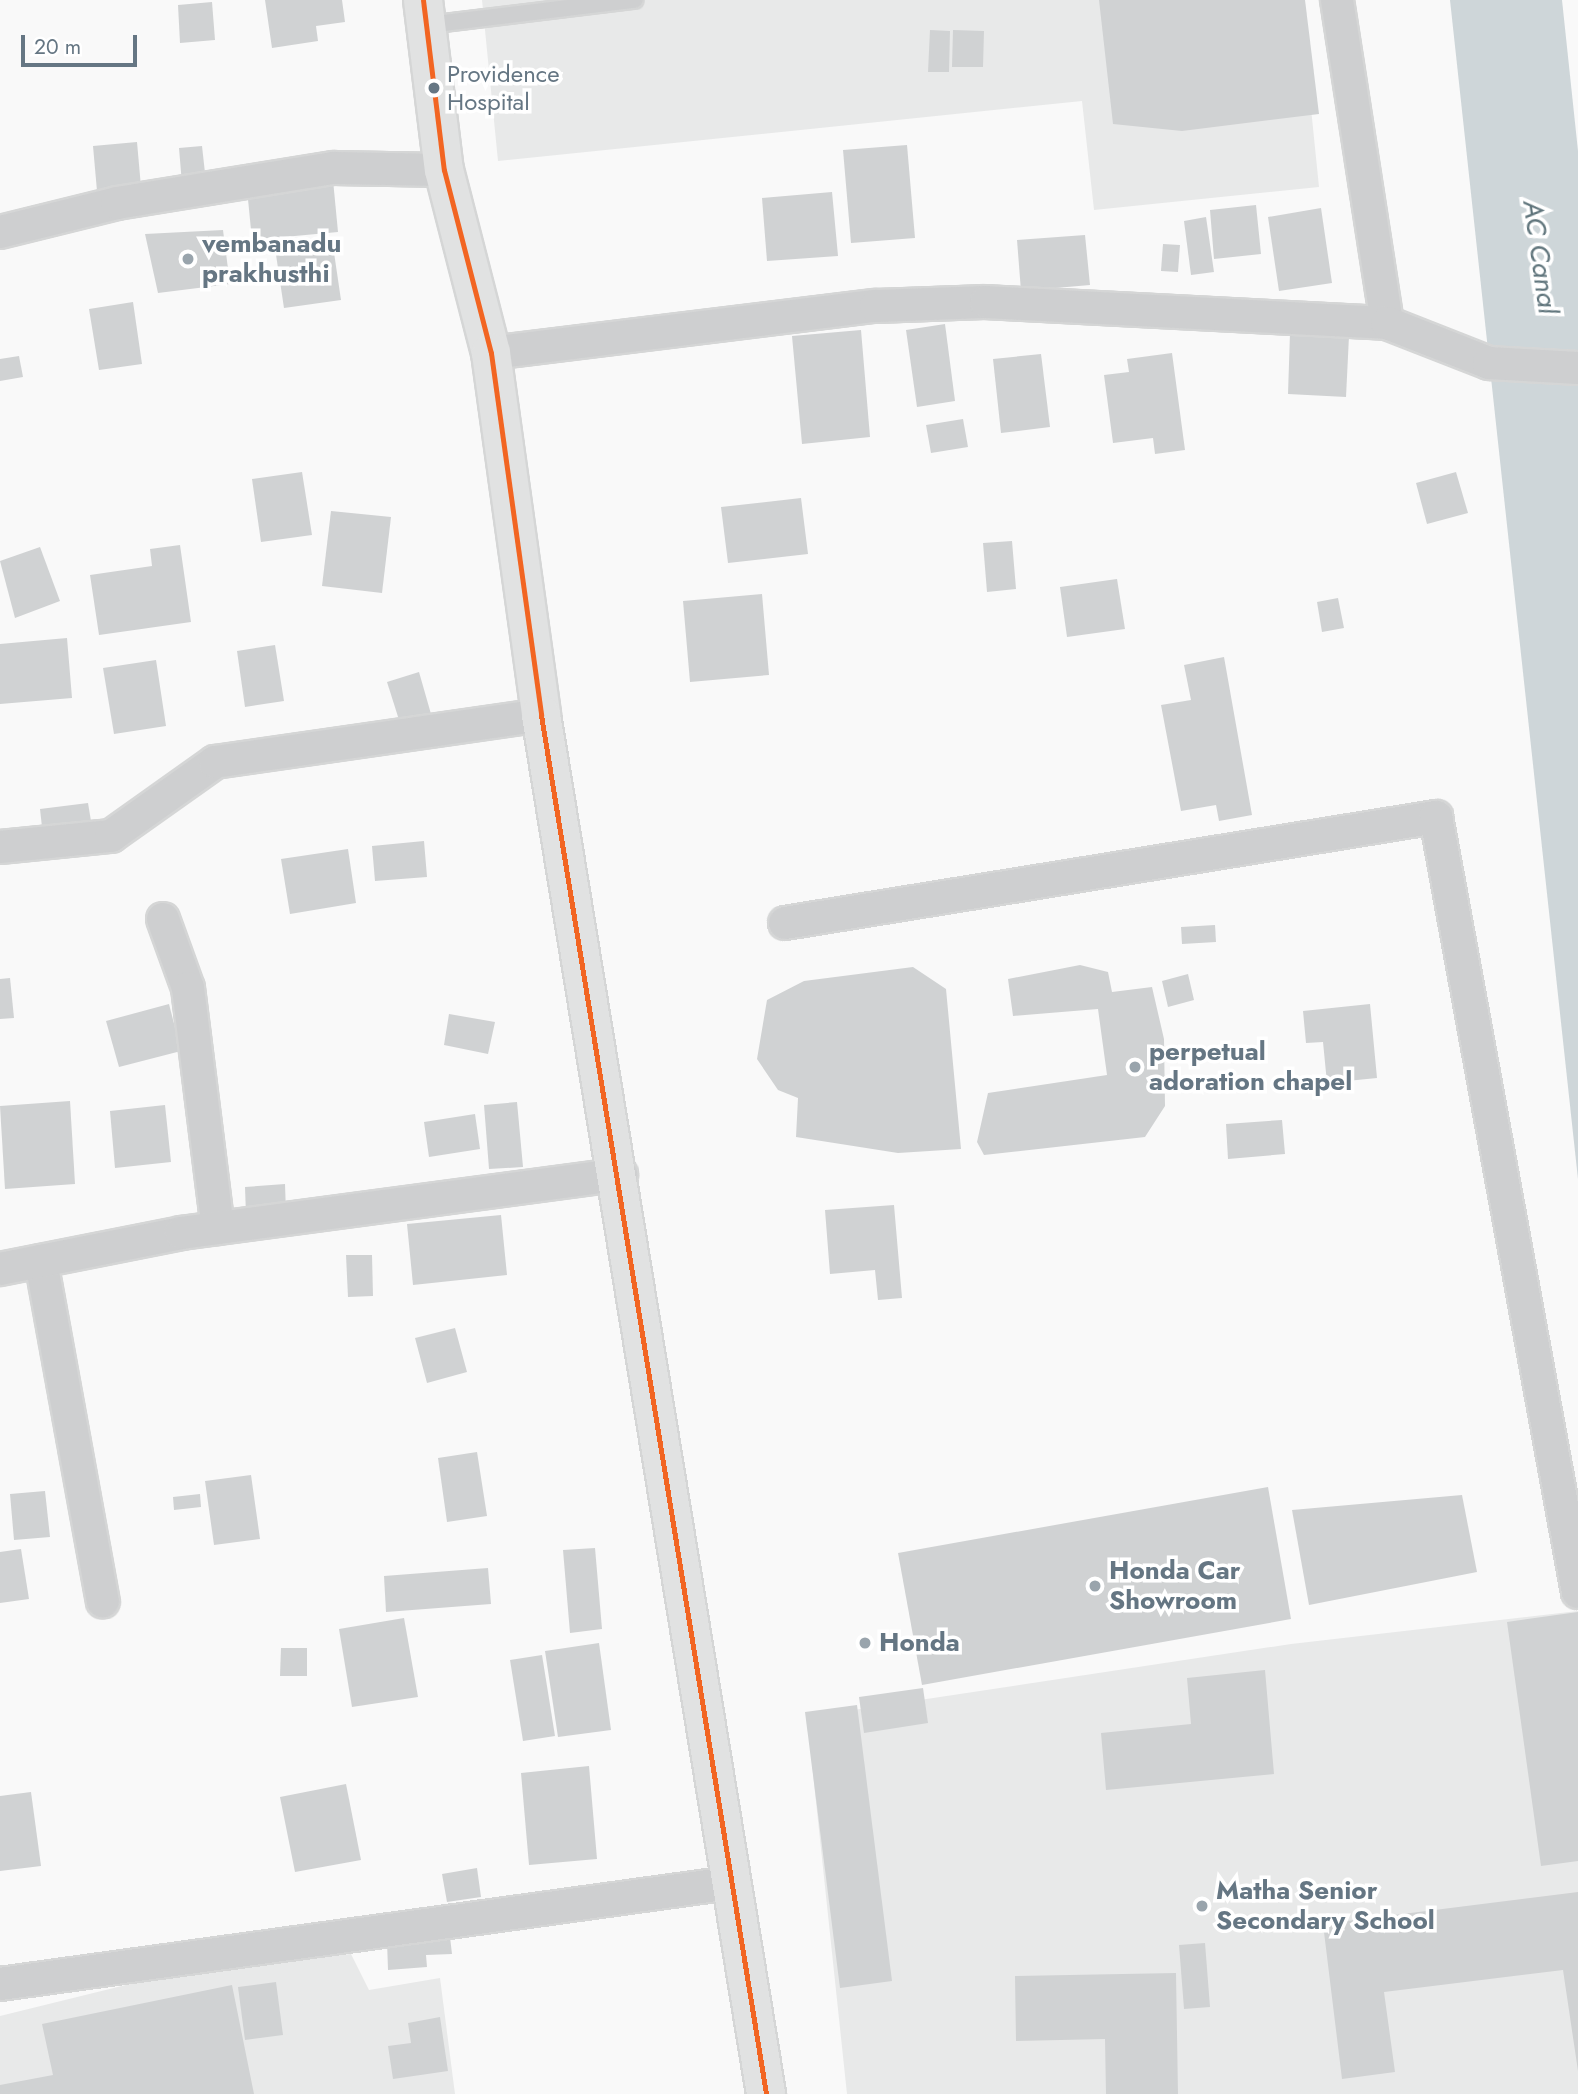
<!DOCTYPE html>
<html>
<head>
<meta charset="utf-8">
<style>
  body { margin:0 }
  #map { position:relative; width:1578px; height:2094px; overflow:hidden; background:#f9f9f9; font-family:Jost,sans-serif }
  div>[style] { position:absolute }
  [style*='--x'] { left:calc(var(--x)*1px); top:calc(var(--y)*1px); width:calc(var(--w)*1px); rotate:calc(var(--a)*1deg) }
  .built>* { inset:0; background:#e8e9e9 }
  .water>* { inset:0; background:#ced6d9 }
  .building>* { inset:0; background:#d0d2d3 }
  .roads { filter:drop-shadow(2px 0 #d5d6d6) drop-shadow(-2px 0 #d5d6d6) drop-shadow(0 2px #d5d6d6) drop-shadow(0 -2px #d5d6d6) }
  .lane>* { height:16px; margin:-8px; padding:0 8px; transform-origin:8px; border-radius:8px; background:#cecfd0 }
  .street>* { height:32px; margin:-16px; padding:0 16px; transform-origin:16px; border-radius:16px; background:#cecfd0 }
  .highway>* { height:38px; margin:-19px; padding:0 19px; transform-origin:19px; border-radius:19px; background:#e1e2e2 }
  .bus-1>* { height:5px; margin:-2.5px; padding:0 2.5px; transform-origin:2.5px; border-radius:2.5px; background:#f26522 }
  .dots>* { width:19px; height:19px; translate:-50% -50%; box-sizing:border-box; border:4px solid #fff; border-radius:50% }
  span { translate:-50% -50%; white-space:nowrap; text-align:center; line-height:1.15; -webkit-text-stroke:7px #fff; paint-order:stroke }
  .bus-label { font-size:24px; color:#657683 }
  .left { translate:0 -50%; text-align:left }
  .poi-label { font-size:26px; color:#657683; font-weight:700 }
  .water-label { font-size:28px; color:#60757c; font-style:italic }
  .scale { position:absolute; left:21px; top:35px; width:116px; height:32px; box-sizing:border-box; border:4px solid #657683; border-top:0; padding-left:9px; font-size:21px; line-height:24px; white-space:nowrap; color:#657683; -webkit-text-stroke:5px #fff; paint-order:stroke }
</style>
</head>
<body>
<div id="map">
  <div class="built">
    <div style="clip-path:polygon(482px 0,1300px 0,1319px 187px,1094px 210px,1082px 101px,498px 161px)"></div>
    <div style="clip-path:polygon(1578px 1611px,1578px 2094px,847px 2094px,807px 1717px,1291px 1644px)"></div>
    <div style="clip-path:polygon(351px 1954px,369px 1990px,440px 1978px,455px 2094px,0 2094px,0 2016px,207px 1965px)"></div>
  </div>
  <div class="water">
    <div style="clip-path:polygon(1450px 0,1562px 0,1578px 151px,1578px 1179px)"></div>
  </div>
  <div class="building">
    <div style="clip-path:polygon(265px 0,342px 0,345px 22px,316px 26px,318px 41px,272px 48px)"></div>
    <div style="clip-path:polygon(1099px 0,1305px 0,1319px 114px,1182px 131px,1113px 124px)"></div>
    <div style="clip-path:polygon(212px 2px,215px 40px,180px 43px,178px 5px)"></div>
    <div style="clip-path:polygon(930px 30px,950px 31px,949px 72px,928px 72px)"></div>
    <div style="clip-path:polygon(953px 30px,984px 31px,983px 67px,952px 67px)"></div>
    <div style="clip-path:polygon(137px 142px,141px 187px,97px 191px,93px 146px)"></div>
    <div style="clip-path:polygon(907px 145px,915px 238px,851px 243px,843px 150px)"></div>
    <div style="clip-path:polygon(202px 146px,206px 182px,182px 184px,179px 148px)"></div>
    <div style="clip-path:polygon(333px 180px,338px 232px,252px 240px,247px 189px)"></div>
    <div style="clip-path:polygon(832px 192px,838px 256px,767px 261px,762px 198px)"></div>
    <div style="clip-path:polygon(1256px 205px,1261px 254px,1214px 259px,1210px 210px)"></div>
    <div style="clip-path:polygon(1321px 208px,1332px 283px,1279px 291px,1268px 217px)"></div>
    <div style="clip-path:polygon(1206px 217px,1214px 272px,1191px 275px,1184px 221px)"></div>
    <div style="clip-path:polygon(223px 230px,230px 284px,158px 293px,145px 234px)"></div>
    <div style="clip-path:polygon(1085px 235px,1090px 285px,1021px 291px,1017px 240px)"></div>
    <div style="clip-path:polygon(332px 239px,341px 300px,284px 308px,275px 248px)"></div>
    <div style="clip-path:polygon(1163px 244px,1180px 245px,1178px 272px,1161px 271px)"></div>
    <div style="clip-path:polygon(133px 302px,142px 364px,99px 370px,89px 309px)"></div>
    <div style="clip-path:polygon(945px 324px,955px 401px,917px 407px,906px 330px)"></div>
    <div style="clip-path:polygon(861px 330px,870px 437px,802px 444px,792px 336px)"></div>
    <div style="clip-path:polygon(1290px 333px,1349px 336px,1346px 397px,1288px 394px)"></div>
    <div style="clip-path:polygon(1172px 353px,1185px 450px,1155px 454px,1153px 438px,1113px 443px,1104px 375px,1129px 372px,1127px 359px)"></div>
    <div style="clip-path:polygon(1041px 354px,1050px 427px,1001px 433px,993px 359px)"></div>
    <div style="clip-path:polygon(19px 356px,23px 377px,0 381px,0 359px)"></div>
    <div style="clip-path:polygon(963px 419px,968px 447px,931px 453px,926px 425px)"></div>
    <div style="clip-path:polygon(302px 472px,312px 535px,261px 542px,252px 479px)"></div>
    <div style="clip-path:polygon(1456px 472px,1468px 513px,1427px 524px,1416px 483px)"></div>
    <div style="clip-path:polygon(801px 498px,808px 554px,728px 563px,721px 507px)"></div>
    <div style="clip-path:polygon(331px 511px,391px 517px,382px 593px,322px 586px)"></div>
    <div style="clip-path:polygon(1012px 541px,1016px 589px,987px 592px,983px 543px)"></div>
    <div style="clip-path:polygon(180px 545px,191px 622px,99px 635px,90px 575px,152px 566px,150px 549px)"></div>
    <div style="clip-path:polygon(40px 547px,60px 601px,15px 618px,0 561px)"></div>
    <div style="clip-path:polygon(1117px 579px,1125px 629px,1067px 637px,1060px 587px)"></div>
    <div style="clip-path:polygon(762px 594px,769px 675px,690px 682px,683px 601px)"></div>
    <div style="clip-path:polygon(1338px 598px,1344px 628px,1322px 632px,1317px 602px)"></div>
    <div style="clip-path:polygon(67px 638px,72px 698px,0 704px,0 644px)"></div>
    <div style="clip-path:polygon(275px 645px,284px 701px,245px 707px,237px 651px)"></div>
    <div style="clip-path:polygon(1224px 657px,1252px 815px,1219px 821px,1216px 805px,1181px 811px,1161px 705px,1191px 700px,1184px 665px)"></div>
    <div style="clip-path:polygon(156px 660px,166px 726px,114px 734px,103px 668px)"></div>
    <div style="clip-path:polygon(419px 672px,431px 714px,400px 723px,387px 682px)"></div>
    <div style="clip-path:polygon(88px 803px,91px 821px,42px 827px,40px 809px)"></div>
    <div style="clip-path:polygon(424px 841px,427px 877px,375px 881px,372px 846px)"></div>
    <div style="clip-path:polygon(348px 849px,356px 903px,290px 914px,281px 859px)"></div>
    <div style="clip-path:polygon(1215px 925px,1216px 942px,1182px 944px,1181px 927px)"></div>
    <div style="clip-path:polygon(1080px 965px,1108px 972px,1112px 992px,1152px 987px,1164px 1039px,1165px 1106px,1145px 1137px,984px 1155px,977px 1142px,988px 1093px,1107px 1075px,1098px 1009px,1013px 1016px,1008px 979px)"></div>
    <div style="clip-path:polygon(913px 967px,946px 989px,961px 1149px,898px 1153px,796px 1137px,798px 1098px,778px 1090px,757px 1059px,767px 1000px,804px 981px)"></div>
    <div style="clip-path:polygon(1188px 974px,1194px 1000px,1168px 1007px,1162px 981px)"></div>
    <div style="clip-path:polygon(10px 978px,14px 1018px,0 1019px,0 979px)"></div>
    <div style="clip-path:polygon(169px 1004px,181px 1051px,119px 1067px,106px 1021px)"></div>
    <div style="clip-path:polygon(1370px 1004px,1377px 1078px,1327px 1083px,1323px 1042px,1306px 1043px,1303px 1011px)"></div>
    <div style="clip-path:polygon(449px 1014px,495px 1022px,488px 1054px,444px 1045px)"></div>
    <div style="clip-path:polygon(70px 1101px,75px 1184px,5px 1189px,0 1106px)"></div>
    <div style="clip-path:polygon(517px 1102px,523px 1167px,489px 1169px,484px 1105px)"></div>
    <div style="clip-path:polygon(165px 1105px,171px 1162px,115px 1168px,110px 1111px)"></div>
    <div style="clip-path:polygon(475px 1114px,480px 1149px,429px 1157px,424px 1122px)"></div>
    <div style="clip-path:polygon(1282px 1120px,1285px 1154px,1228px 1159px,1226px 1124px)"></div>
    <div style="clip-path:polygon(285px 1184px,286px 1213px,246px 1215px,245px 1187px)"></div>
    <div style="clip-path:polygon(894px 1205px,902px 1298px,878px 1300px,875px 1270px,830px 1274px,825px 1210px)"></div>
    <div style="clip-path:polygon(501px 1215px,507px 1275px,413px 1285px,407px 1224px)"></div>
    <div style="clip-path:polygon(346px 1255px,372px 1255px,373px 1296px,348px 1297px)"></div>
    <div style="clip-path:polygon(455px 1328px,467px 1372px,427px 1383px,415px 1338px)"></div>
    <div style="clip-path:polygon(477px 1452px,487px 1516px,447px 1522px,438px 1458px)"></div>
    <div style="clip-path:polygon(251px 1475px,260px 1539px,214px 1545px,205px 1481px)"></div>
    <div style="clip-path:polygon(1268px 1487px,1291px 1619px,922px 1685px,898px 1553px)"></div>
    <div style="clip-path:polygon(45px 1491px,50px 1537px,14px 1540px,10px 1494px)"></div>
    <div style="clip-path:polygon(200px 1494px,201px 1507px,174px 1510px,173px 1497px)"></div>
    <div style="clip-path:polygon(1462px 1495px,1477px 1572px,1309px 1605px,1292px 1510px)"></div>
    <div style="clip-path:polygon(595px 1548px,602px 1629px,570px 1633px,563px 1550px)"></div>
    <div style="clip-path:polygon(21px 1549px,29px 1599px,0 1603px,0 1552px)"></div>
    <div style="clip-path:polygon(488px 1568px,491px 1604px,386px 1612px,384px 1576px)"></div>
    <div style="clip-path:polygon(1578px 1612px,1578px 1861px,1541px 1866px,1507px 1622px)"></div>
    <div style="clip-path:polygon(404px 1618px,418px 1697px,352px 1707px,339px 1629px)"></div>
    <div style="clip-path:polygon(599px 1643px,611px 1730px,558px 1737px,545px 1651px)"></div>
    <div style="clip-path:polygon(281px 1648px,307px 1648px,307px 1676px,280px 1676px)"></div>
    <div style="clip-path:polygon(542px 1655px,555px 1736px,523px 1741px,510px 1660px)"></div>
    <div style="clip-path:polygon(1265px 1670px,1274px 1774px,1106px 1790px,1101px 1733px,1191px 1724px,1187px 1678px)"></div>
    <div style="clip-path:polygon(923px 1688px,928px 1723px,864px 1733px,859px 1697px)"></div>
    <div style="clip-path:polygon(857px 1705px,892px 1981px,840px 1988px,805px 1712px)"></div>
    <div style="clip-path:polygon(589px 1766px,597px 1859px,529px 1865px,521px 1773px)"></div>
    <div style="clip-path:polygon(346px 1784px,361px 1860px,295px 1872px,280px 1797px)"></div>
    <div style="clip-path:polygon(31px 1792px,41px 1866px,0 1871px,0 1796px)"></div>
    <div style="clip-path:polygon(477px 1868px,481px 1897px,447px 1902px,442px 1874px)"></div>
    <div style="clip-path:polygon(1578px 1892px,1578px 2071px,1563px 1970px,1384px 1992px,1395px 2072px,1342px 2079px,1323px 1924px)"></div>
    <div style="clip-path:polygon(450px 1937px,452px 1954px,426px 1955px,427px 1967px,388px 1970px,387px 1941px)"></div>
    <div style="clip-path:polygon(1205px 1943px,1210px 2007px,1184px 2009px,1179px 1945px)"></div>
    <div style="clip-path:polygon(1176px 1973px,1178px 2094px,1106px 2094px,1105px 2039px,1016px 2041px,1015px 1976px)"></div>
    <div style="clip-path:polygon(276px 1982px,283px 2035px,245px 2040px,238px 1987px)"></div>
    <div style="clip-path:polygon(232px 1985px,254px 2094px,0 2094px,0 2085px,53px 2075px,42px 2024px)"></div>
    <div style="clip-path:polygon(440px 2017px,448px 2071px,393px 2079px,388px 2046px,411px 2043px,408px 2023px)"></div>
  </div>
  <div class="roads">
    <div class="lane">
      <div style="--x:427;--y:25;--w:209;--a:-6.9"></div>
    </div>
    <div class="street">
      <div style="--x:1337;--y:0;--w:327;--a:81.2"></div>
      <div style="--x:0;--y:232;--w:121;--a:-13.9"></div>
      <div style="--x:117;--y:203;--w:220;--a:-9.2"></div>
      <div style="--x:334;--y:168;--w:110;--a:1"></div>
      <div style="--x:491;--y:353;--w:388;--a:-7"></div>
      <div style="--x:876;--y:306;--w:110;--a:-2.1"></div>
      <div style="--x:986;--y:302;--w:402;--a:3"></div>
      <div style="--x:1387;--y:323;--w:110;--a:21.4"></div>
      <div style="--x:1489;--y:363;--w:89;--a:3.2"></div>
      <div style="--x:0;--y:847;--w:112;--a:-5.7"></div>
      <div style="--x:111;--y:836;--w:128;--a:-35.4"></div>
      <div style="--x:215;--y:762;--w:329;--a:-8.2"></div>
      <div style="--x:163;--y:919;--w:73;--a:70.1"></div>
      <div style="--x:188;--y:988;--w:242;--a:82.9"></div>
      <div style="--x:785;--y:923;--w:660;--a:-9.25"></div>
      <div style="--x:1436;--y:817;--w:788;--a:79.62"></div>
      <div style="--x:41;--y:1261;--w:346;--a:79.7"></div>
      <div style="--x:0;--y:1269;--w:185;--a:-11.2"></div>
      <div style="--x:181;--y:1233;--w:444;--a:-7.6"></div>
      <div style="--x:0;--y:1984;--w:737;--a:-7.88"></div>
    </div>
    <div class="highway">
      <div style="--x:423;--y:0;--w:171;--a:83"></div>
      <div style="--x:444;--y:170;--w:189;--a:75.6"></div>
      <div style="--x:491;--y:353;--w:365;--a:82.1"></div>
      <div style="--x:541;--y:715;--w:1397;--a:80.73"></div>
    </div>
  </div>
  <div class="bus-1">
    <div style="--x:423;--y:0;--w:171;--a:83"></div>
    <div style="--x:444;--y:170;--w:189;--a:75.6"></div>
    <div style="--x:491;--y:353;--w:365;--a:82.1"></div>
    <div style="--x:541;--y:715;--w:1397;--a:80.73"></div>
  </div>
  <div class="dots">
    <div style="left:434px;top:88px;background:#657683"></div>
    <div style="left:188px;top:259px;background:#99a4ac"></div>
    <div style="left:1135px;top:1067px;background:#99a4ac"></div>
    <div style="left:1095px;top:1586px;background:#99a4ac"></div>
    <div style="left:865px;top:1643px;background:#99a4ac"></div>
    <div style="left:1202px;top:1906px;background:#99a4ac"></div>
  </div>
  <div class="bus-label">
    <span class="left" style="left:447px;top:88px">Providence<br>Hospital</span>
  </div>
  <div class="poi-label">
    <span class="left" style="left:202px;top:259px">vembanadu<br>prakhusthi</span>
    <span class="left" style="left:1149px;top:1067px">perpetual<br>adoration chapel</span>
    <span class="left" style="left:1109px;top:1586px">Honda Car<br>Showroom</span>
    <span class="left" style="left:879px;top:1643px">Honda</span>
    <span class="left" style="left:1216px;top:1906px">Matha Senior<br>Secondary School</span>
  </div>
  <div class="water-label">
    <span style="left:1540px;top:257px;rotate:82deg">AC Canal</span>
  </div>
  <div class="scale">20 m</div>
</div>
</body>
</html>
